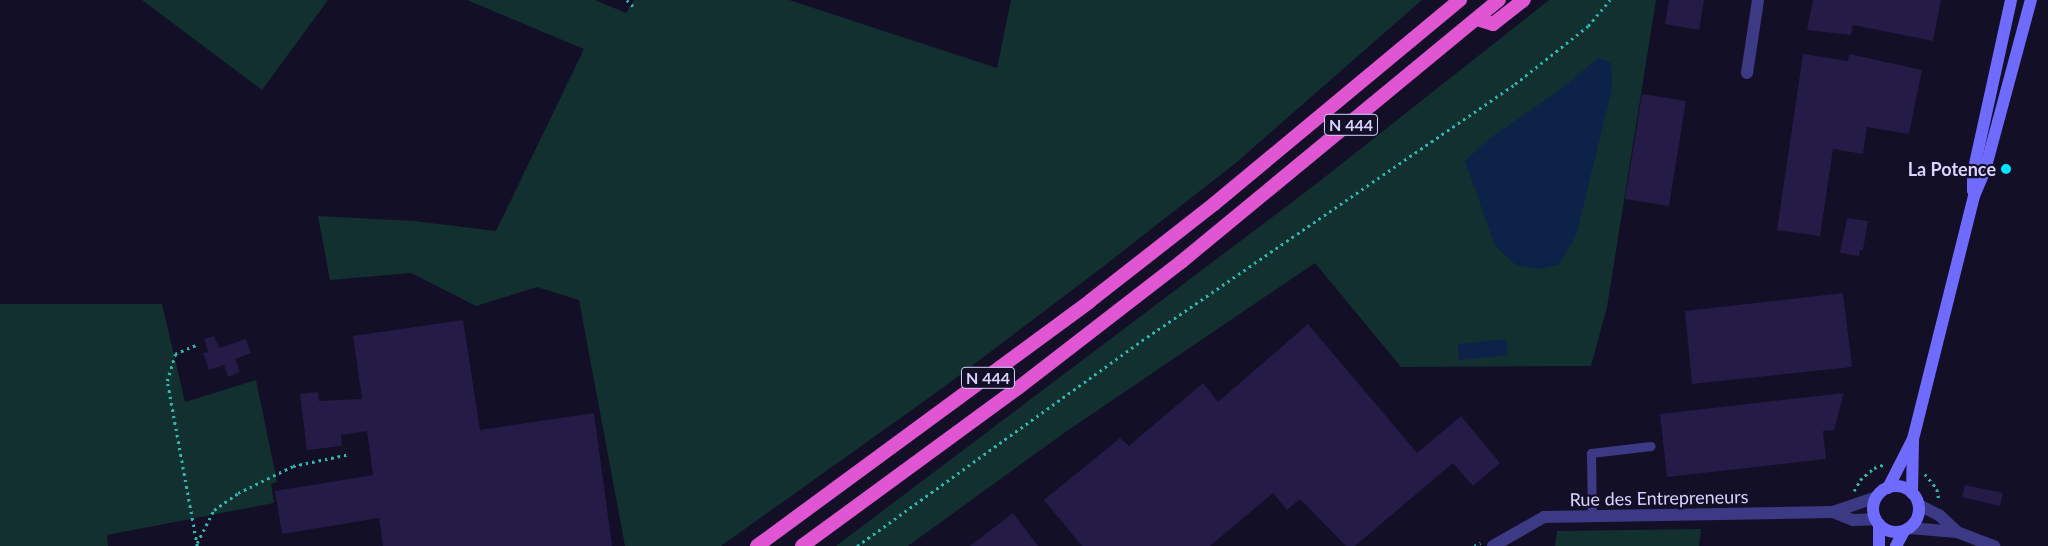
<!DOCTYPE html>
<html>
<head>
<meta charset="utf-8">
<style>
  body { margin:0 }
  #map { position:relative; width:2048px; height:546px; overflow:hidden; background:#130f26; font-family:Lato,sans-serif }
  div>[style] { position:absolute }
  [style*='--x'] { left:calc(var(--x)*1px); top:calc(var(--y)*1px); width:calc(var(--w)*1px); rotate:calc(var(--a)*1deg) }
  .green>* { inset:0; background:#12302f }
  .water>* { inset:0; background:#0c2248 }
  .building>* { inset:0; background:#241b47 }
  .path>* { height:2.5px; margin-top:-1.25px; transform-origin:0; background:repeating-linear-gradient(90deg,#2fb8b0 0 2.5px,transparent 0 6.5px) }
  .service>* { height:9px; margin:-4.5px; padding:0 4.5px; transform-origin:4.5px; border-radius:4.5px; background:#3d3a85 }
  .minor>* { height:12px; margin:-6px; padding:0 6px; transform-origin:6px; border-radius:6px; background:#3d3a85 }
  .tertiary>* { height:12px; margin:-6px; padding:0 6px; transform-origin:6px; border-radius:6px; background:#3d3a85 }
  .secondary>* { height:12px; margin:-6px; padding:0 6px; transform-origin:6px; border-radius:6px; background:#6f6bff }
  .secondary>.ring { margin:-6px; padding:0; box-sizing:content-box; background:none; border:12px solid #6f6bff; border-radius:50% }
  .trunk>* { height:14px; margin:-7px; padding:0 7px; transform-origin:7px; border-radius:7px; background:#e055d1 }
  .dots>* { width:14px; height:14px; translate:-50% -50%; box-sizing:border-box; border:2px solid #130f26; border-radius:50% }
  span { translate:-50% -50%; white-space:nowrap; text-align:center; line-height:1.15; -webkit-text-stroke:4.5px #130f26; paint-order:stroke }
  .shield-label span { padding:1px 4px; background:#130f26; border:1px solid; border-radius:4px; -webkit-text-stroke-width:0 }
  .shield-label { font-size:16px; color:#d9d4ff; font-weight:700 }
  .poi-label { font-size:18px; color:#d9d4ff; font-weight:700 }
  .right { translate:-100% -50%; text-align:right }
  .street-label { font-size:18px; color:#d9d4ff }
</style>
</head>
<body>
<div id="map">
  <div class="green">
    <div style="clip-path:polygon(142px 0,328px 0,262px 90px)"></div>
    <div style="clip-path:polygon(467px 0,595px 0,626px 13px,634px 0,789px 0,997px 68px,1011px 0,1422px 0,1237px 162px,1100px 269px,944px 387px,721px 546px,625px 546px,579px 300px,537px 287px,476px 306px,411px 273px,330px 280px,318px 216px,414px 221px,496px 231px,584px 49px)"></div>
    <div style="clip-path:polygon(1549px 0,1656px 0,1607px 307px,1591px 366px,1401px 367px,1315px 263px,1064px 433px,908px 546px,836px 546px,1316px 184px)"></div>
    <div style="clip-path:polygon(0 304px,162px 304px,185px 402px,256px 380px,277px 482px,271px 484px,274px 503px,107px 535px,108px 546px,0 546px)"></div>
    <div style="clip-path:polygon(1701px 529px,1699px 546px,1555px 546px,1557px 531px)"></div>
  </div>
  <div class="water">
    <div style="clip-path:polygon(1598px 58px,1611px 62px,1612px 88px,1576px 236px,1558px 265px,1539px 269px,1516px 265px,1495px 246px,1465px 161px,1489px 139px,1561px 89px)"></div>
    <div style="clip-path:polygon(1506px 339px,1508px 355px,1459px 360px,1458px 344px)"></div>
  </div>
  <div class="building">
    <div style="clip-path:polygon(1669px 0,1704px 0,1699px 30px,1665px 24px)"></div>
    <div style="clip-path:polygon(1813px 0,1941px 0,1933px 41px,1853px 25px,1851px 35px,1807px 30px)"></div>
    <div style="clip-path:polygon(1803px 54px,1848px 61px,1849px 54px,1922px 70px,1909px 134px,1867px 127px,1863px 154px,1833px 149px,1820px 236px,1777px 230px)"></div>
    <div style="clip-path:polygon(1642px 94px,1686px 101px,1669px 206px,1625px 199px)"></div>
    <div style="clip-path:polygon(1847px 218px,1868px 221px,1863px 250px,1860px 250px,1859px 256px,1840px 253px)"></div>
    <div style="clip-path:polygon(1843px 293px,1852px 367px,1692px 384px,1685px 311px)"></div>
    <div style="clip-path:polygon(463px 320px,480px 430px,594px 413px,612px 546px,383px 546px,379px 518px,282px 534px,275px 491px,373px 475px,367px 431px,341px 435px,342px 446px,307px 450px,300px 394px,318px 392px,319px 401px,362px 399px,353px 336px)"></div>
    <div style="clip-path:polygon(1308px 324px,1417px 453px,1461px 416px,1500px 463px,1473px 486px,1453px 463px,1355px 546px,1346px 546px,1300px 499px,1287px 510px,1273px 493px,1210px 546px,1082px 546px,1044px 500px,1120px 438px,1129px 446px,1203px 383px,1218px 402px)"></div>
    <div style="clip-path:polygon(214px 336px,219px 348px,246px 339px,251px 353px,235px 359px,240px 372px,228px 377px,224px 365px,209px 370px,203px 353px,208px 352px,204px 339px)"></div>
    <div style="clip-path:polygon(1844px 393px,1834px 430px,1823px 431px,1826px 459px,1667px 477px,1660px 414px)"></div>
    <div style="clip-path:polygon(1965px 485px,2003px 493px,2000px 506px,1962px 497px)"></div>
    <div style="clip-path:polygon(1013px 513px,1038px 546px,970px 546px)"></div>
  </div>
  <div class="path">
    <div style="--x:627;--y:0;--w:11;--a:45"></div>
    <div style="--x:1925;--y:474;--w:19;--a:51"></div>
    <div style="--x:1937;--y:489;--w:10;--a:79"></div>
    <div style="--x:1854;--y:491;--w:13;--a:-61"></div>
    <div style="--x:1860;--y:480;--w:18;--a:-41"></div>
    <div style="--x:1874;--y:468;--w:12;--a:-20"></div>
    <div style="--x:197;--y:543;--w:37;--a:-63"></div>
    <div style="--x:214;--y:510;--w:29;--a:-35"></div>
    <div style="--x:238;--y:493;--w:61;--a:-26.1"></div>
    <div style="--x:293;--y:466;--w:58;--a:-11.9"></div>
    <div style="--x:197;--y:546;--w:168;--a:-100.3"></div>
    <div style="--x:167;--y:381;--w:28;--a:-73"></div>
    <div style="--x:175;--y:354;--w:25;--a:-23"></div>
    <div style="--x:857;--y:546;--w:357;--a:-35.8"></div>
    <div style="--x:1147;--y:337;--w:447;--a:-34.5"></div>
    <div style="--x:1515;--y:84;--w:93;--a:-38.5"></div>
    <div style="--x:1588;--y:26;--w:34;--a:-50"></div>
    <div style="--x:1474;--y:546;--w:7;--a:-27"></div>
  </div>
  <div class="service">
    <div style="--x:1592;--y:517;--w:64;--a:-90.9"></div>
    <div style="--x:1591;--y:453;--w:60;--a:-6.7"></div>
  </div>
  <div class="minor">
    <div style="--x:1747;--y:73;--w:74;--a:-81.4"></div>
    <div style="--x:1833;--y:512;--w:46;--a:-18.8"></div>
    <div style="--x:1493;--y:546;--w:59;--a:-29.6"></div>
    <div style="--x:1544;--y:517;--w:289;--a:-1"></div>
    <div style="--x:1833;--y:512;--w:22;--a:22"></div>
    <div style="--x:1853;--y:520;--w:23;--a:-2"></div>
  </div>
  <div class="tertiary">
    <div style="--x:1919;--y:505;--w:22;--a:27"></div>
    <div style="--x:1939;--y:515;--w:25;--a:43"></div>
    <div style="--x:1909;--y:528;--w:48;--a:4.8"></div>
    <div style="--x:1957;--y:532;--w:40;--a:21"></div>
  </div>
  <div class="secondary">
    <div style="--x:1973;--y:191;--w:18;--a:-90"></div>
    <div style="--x:1973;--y:173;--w:177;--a:-77.6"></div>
    <div class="ring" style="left:1873px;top:486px;width:34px;height:34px"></div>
    <div style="--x:1888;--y:488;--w:55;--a:-63"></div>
    <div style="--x:1912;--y:493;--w:54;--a:-88.9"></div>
    <div style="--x:1913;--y:439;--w:251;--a:-75.9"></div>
    <div style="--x:1974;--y:196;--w:28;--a:-67"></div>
    <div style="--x:1985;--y:170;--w:176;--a:-74.9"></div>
    <div style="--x:1879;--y:524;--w:22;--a:90"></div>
    <div style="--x:1896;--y:546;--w:17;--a:-62"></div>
  </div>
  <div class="trunk">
    <div style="--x:1477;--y:19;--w:17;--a:17"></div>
    <div style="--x:1493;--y:24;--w:39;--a:-38"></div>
    <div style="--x:757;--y:546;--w:413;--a:-36.3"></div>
    <div style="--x:1090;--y:301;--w:157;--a:-38"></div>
    <div style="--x:1214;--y:204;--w:320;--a:-39.7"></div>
    <div style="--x:802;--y:546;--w:268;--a:-36.2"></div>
    <div style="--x:1018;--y:388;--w:206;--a:-37.7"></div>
    <div style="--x:1181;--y:262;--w:412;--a:-39.5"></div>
  </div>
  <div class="dots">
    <div style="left:2006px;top:169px;background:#00e5ff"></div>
  </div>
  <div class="shield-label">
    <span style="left:1351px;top:125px">N 444</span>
    <span style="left:988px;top:378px">N 444</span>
  </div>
  <div class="poi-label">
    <span class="right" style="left:1996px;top:169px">La Potence</span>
  </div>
  <div class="street-label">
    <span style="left:1659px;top:498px;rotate:-1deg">Rue des Entrepreneurs</span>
  </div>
</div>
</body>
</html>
